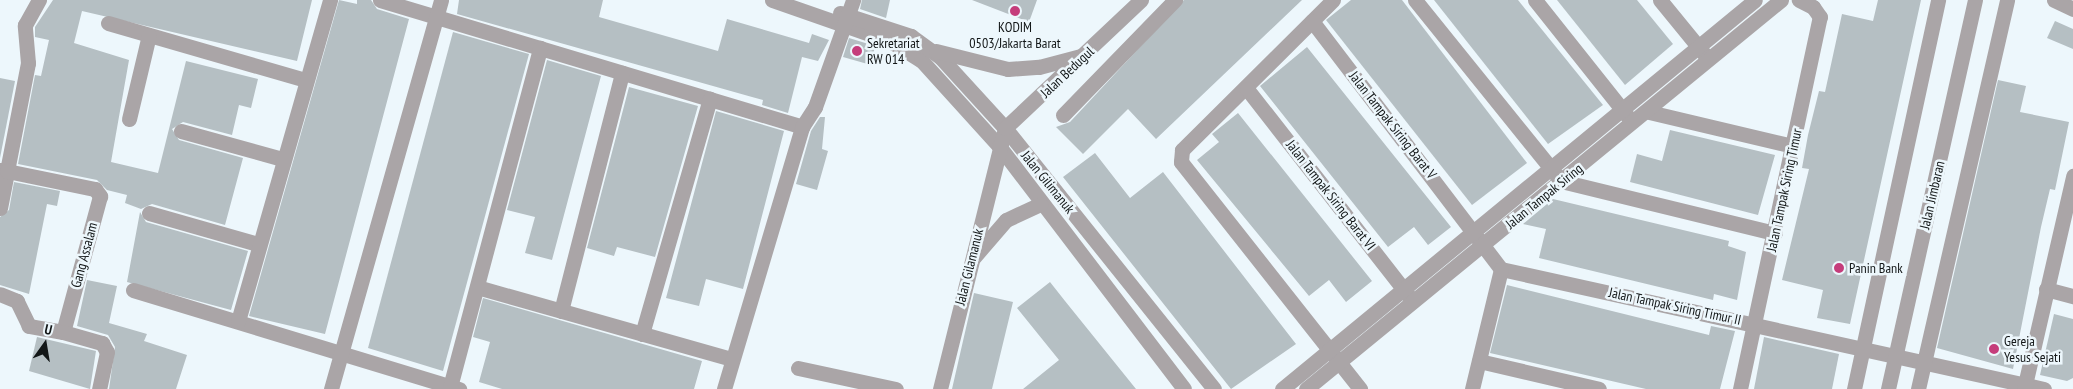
<!DOCTYPE html>
<html>
<head>
<meta charset="utf-8">
<style>
  body { margin:0 }
  #map { position:relative; width:2073px; height:389px; overflow:hidden; background:#edf7fc; font-family:"PT Sans Narrow",sans-serif }
  div>[style] { position:absolute }
  [style*='--x'] { left:calc(var(--x)*1px); top:calc(var(--y)*1px); width:calc(var(--w)*1px); rotate:calc(var(--a)*1deg) }
  .building>* { inset:0; background:#b5bfc3 }
  .minor>* { height:15px; margin:-7.5px; padding:0 7.5px; transform-origin:7.5px; border-radius:7.5px; background:#aaa5a7 }
  .dots>* { width:14px; height:14px; translate:-50% -50%; box-sizing:border-box; border:2px solid #edf7fc; border-radius:50% }
  span { translate:-50% -50%; white-space:nowrap; text-align:center; line-height:1.15; -webkit-text-stroke:5px #edf7fc; paint-order:stroke }
  .poi-label { font-size:14px; color:#121617 }
  .left { translate:0 -50%; text-align:left }
  .street-label { font-size:14px; color:#121617 }
  .north { position:absolute; left:20px; top:319px; width:50px; height:50px; -webkit-text-stroke:4px #edf7fc; paint-order:stroke; rotate:13deg; font-size:14px; font-weight:700; line-height:20px; text-align:center; color:#121617 }
  .north::after { content:''; display:block; margin:auto; width:18px; height:22px; background:#121617; clip-path:polygon(50% 0,100% 100%,50% 72%,0 100%) }
</style>
</head>
<body>
<div id="map">
  <div class="building">
    <div style="clip-path:polygon(53px 0,312px 0,297px 61px,82px 11px,74px 43px,129px 60px,111px 162px,158px 173px,186px 61px,258px 79px,251px 108px,239px 105px,232px 135px,183px 122px,172px 129px,179px 140px,243px 158px,225px 225px,152px 204px,141px 209px,125px 203px,127px 195px,107px 190px,97px 180px,18px 164px,35px 75px,41px 76px,49px 40px,35px 37px,35px 27px)"></div>
    <div style="clip-path:polygon(339px 0,357px 4px,357px 0,371px 0,377px 9px,409px 19px,325px 334px,249px 316px)"></div>
    <div style="clip-path:polygon(459px 0,603px 0,599px 17px,718px 51px,727px 19px,809px 43px,812px 34px,829px 40px,818px 61px,802px 57px,788px 113px,762px 105px,763px 100px,752px 97px,457px 14px)"></div>
    <div style="clip-path:polygon(862px 0,890px 0,886px 18px,860px 9px)"></div>
    <div style="clip-path:polygon(972px 0,1037px 0,1029px 22px)"></div>
    <div style="clip-path:polygon(1184px 0,1302px 0,1156px 139px,1128px 109px,1083px 154px,1056px 127px,1070px 122px)"></div>
    <div style="clip-path:polygon(1351px 0,1402px 0,1527px 163px,1472px 205px,1326px 20px)"></div>
    <div style="clip-path:polygon(1434px 0,1518px 0,1603px 105px,1548px 144px)"></div>
    <div style="clip-path:polygon(1557px 0,1637px 0,1673px 44px,1625px 85px)"></div>
    <div style="clip-path:polygon(1878px 0,1921px 0,1850px 324px,1817px 318px,1823px 290px,1782px 280px,1809px 169px,1802px 168px,1808px 135px,1819px 91px,1825px 92px,1842px 14px,1873px 21px)"></div>
    <div style="clip-path:polygon(2055px 21px,2073px 29px,2073px 49px,2047px 38px)"></div>
    <div style="clip-path:polygon(453px 32px,529px 54px,443px 371px,368px 348px)"></div>
    <div style="clip-path:polygon(849px 38px,875px 46px,871px 65px,843px 57px)"></div>
    <div style="clip-path:polygon(1307px 47px,1451px 227px,1428px 245px,1414px 227px,1388px 247px,1260px 86px)"></div>
    <div style="clip-path:polygon(547px 60px,601px 76px,552px 260px,525px 253px,535px 217px,507px 210px)"></div>
    <div style="clip-path:polygon(0 78px,15px 81px,0 158px)"></div>
    <div style="clip-path:polygon(1998px 80px,2026px 86px,2020px 112px,2069px 122px,2055px 190px,2050px 189px,2041px 227px,2013px 369px,1937px 348px)"></div>
    <div style="clip-path:polygon(629px 87px,698px 106px,655px 257px,617px 247px,614px 256px,587px 248px)"></div>
    <div style="clip-path:polygon(716px 111px,784px 131px,743px 289px,706px 279px,699px 306px,666px 298px)"></div>
    <div style="clip-path:polygon(1238px 113px,1372px 281px,1346px 302px,1329px 280px,1309px 296px,1197px 160px,1219px 142px,1212px 134px)"></div>
    <div style="clip-path:polygon(820px 117px,825px 117px,822px 149px,828px 151px,817px 190px,796px 184px,811px 131px)"></div>
    <div style="clip-path:polygon(1670px 130px,1775px 155px,1758px 215px,1630px 182px,1637px 154px,1662px 161px)"></div>
    <div style="clip-path:polygon(1095px 153px,1130px 198px,1163px 172px,1296px 344px,1231px 389px,1063px 177px)"></div>
    <div style="clip-path:polygon(14px 182px,60px 191px,57px 206px,47px 204px,29px 294px,0 285px,0 217px,9px 210px)"></div>
    <div style="clip-path:polygon(1553px 199px,1729px 241px,1728px 246px,1746px 252px,1737px 300px,1714px 294px,1713px 300px,1539px 258px,1546px 229px,1523px 224px)"></div>
    <div style="clip-path:polygon(140px 212px,146px 222px,248px 251px,231px 310px,127px 282px)"></div>
    <div style="clip-path:polygon(87px 280px,117px 286px,109px 323px,147px 334px,144px 341px,187px 355px,176px 389px,109px 389px,115px 347px,108px 335px,77px 326px)"></div>
    <div style="clip-path:polygon(1050px 282px,1065px 301px,1136px 389px,1023px 389px,1059px 360px,1017px 308px)"></div>
    <div style="clip-path:polygon(1507px 285px,1709px 335px,1711px 326px,1735px 331px,1720px 389px,1646px 389px,1490px 353px)"></div>
    <div style="clip-path:polygon(974px 293px,1013px 302px,998px 364px,992px 389px,952px 389px)"></div>
    <div style="clip-path:polygon(483px 298px,702px 361px,694px 389px,502px 389px,479px 382px,490px 342px,473px 337px)"></div>
    <div style="clip-path:polygon(2054px 314px,2073px 319px,2073px 378px,2067px 381px,2040px 375px)"></div>
    <div style="clip-path:polygon(37px 337px,96px 351px,90px 389px,29px 371px)"></div>
    <div style="clip-path:polygon(1764px 337px,1839px 354px,1832px 389px,1754px 389px)"></div>
  </div>
  <div class="minor">
    <div style="--x:380;--y:0;--w:441;--a:16.7"></div>
    <div style="--x:772;--y:0;--w:125;--a:19.2"></div>
    <div style="--x:890;--y:41;--w:36;--a:32"></div>
    <div style="--x:921;--y:60;--w:116;--a:47.8"></div>
    <div style="--x:999;--y:146;--w:305;--a:52.7"></div>
    <div style="--x:1333;--y:0;--w:213;--a:135.2"></div>
    <div style="--x:1182;--y:150;--w:12;--a:95"></div>
    <div style="--x:1181;--y:162;--w:289;--a:51.7"></div>
    <div style="--x:1415;--y:0;--w:233;--a:51.1"></div>
    <div style="--x:1561;--y:181;--w:220;--a:13.7"></div>
    <div style="--x:1535;--y:0;--w:151;--a:51.5"></div>
    <div style="--x:1660;--y:0;--w:71;--a:50.7"></div>
    <div style="--x:2054;--y:0;--w:21;--a:25"></div>
    <div style="--x:840;--y:13;--w:75;--a:17.9"></div>
    <div style="--x:911;--y:36;--w:37;--a:36"></div>
    <div style="--x:941;--y:58;--w:95;--a:47.6"></div>
    <div style="--x:1005;--y:128;--w:334;--a:51.3"></div>
    <div style="--x:1312;--y:21;--w:312;--a:52.7"></div>
    <div style="--x:1501;--y:269;--w:556;--a:12.46"></div>
    <div style="--x:108;--y:23;--w:206;--a:16.1"></div>
    <div style="--x:936;--y:51;--w:74;--a:14"></div>
    <div style="--x:1008;--y:69;--w:31;--a:-4"></div>
    <div style="--x:1039;--y:67;--w:47;--a:-14.9"></div>
    <div style="--x:1247;--y:89;--w:263;--a:52"></div>
    <div style="--x:1649;--y:112;--w:148;--a:13.3"></div>
    <div style="--x:1063;--y:115;--w:161;--a:-45.8"></div>
    <div style="--x:129;--y:119;--w:86;--a:-76.6"></div>
    <div style="--x:181;--y:131;--w:106;--a:15.4"></div>
    <div style="--x:0;--y:170;--w:7;--a:8"></div>
    <div style="--x:7;--y:171;--w:110;--a:-79"></div>
    <div style="--x:28;--y:63;--w:38;--a:-95"></div>
    <div style="--x:25;--y:25;--w:29;--a:-61"></div>
    <div style="--x:0;--y:208;--w:38;--a:-79"></div>
    <div style="--x:7;--y:171;--w:90;--a:11.6"></div>
    <div style="--x:95;--y:189;--w:9;--a:54"></div>
    <div style="--x:100;--y:196;--w:141;--a:105.2"></div>
    <div style="--x:63;--y:332;--w:35;--a:-170"></div>
    <div style="--x:29;--y:326;--w:28;--a:-116"></div>
    <div style="--x:17;--y:301;--w:18;--a:-158"></div>
    <div style="--x:149;--y:213;--w:113;--a:15.9"></div>
    <div style="--x:974;--y:257;--w:49;--a:-49.1"></div>
    <div style="--x:1006;--y:220;--w:38;--a:-25"></div>
    <div style="--x:477;--y:287;--w:265;--a:15.8"></div>
    <div style="--x:2046;--y:289;--w:28;--a:15"></div>
    <div style="--x:133;--y:290;--w:341;--a:16.9"></div>
    <div style="--x:561;--y:311;--w:246;--a:-75.6"></div>
    <div style="--x:238;--y:321;--w:334;--a:-74"></div>
    <div style="--x:63;--y:332;--w:41;--a:15.8"></div>
    <div style="--x:102;--y:343;--w:10;--a:61"></div>
    <div style="--x:107;--y:352;--w:38;--a:102"></div>
    <div style="--x:642;--y:334;--w:245;--a:-73.9"></div>
    <div style="--x:1479;--y:361;--w:123;--a:13.1"></div>
    <div style="--x:798;--y:368;--w:100;--a:12.1"></div>
    <div style="--x:450;--y:387;--w:351;--a:-75.1"></div>
    <div style="--x:331;--y:389;--w:404;--a:-74.2"></div>
    <div style="--x:724;--y:389;--w:273;--a:-73.4"></div>
    <div style="--x:802;--y:127;--w:24;--a:-57"></div>
    <div style="--x:815;--y:107;--w:114;--a:-70.4"></div>
    <div style="--x:940;--y:389;--w:269;--a:-76"></div>
    <div style="--x:1005;--y:128;--w:187;--a:-43.3"></div>
    <div style="--x:1282;--y:389;--w:612;--a:-39.43"></div>
    <div style="--x:1306;--y:389;--w:614;--a:-39.32"></div>
    <div style="--x:1472;--y:389;--w:123;--a:-76.4"></div>
    <div style="--x:1740;--y:389;--w:381;--a:-77.9"></div>
    <div style="--x:1820;--y:17;--w:12;--a:-125"></div>
    <div style="--x:1813;--y:7;--w:16;--a:-153"></div>
    <div style="--x:1854;--y:389;--w:398;--a:-77.8"></div>
    <div style="--x:1888;--y:389;--w:399;--a:-77.4"></div>
    <div style="--x:1918;--y:389;--w:399;--a:-77.1"></div>
    <div style="--x:2024;--y:389;--w:219;--a:-77"></div>
  </div>
  <div class="dots">
    <div style="left:1015px;top:11px;background:#c53d7b"></div>
    <div style="left:857px;top:51px;background:#c53d7b"></div>
    <div style="left:1839px;top:268px;background:#c53d7b"></div>
    <div style="left:1994px;top:349px;background:#c53d7b"></div>
  </div>
  <div class="poi-label">
    <span style="left:1015px;top:35px">KODIM<br>0503/Jakarta Barat</span>
    <span class="left" style="left:867px;top:51px">Sekretariat<br>RW 014</span>
    <span class="left" style="left:1849px;top:268px">Panin Bank</span>
    <span class="left" style="left:2004px;top:349px">Gereja<br>Yesus Sejati</span>
  </div>
  <div class="street-label">
    <span style="left:1067px;top:72px;rotate:-43deg">Jalan Bedugul</span>
    <span style="left:1393px;top:125px;rotate:52deg">Jalan Tampak Siring Barat V</span>
    <span style="left:1048px;top:182px;rotate:51deg">Jalan Gilimanuk</span>
    <span style="left:1784px;top:190px;rotate:-78deg">Jalan Tampak Siring Timur</span>
    <span style="left:1331px;top:195px;rotate:52deg">Jalan Tampak Siring Barat VI</span>
    <span style="left:1932px;top:195px;rotate:-77deg">Jalan Jimbaran</span>
    <span style="left:1544px;top:196px;rotate:-39deg">Jalan Tampak Siring</span>
    <span style="left:84px;top:255px;rotate:-75deg">Gang Assalam</span>
    <span style="left:969px;top:267px;rotate:-76deg">Jalan Gilamanuk</span>
    <span style="left:1675px;top:306px;rotate:12deg">Jalan Tampak Siring Timur II</span>
  </div>
  <div class="north">U</div>
</div>
</body>
</html>
